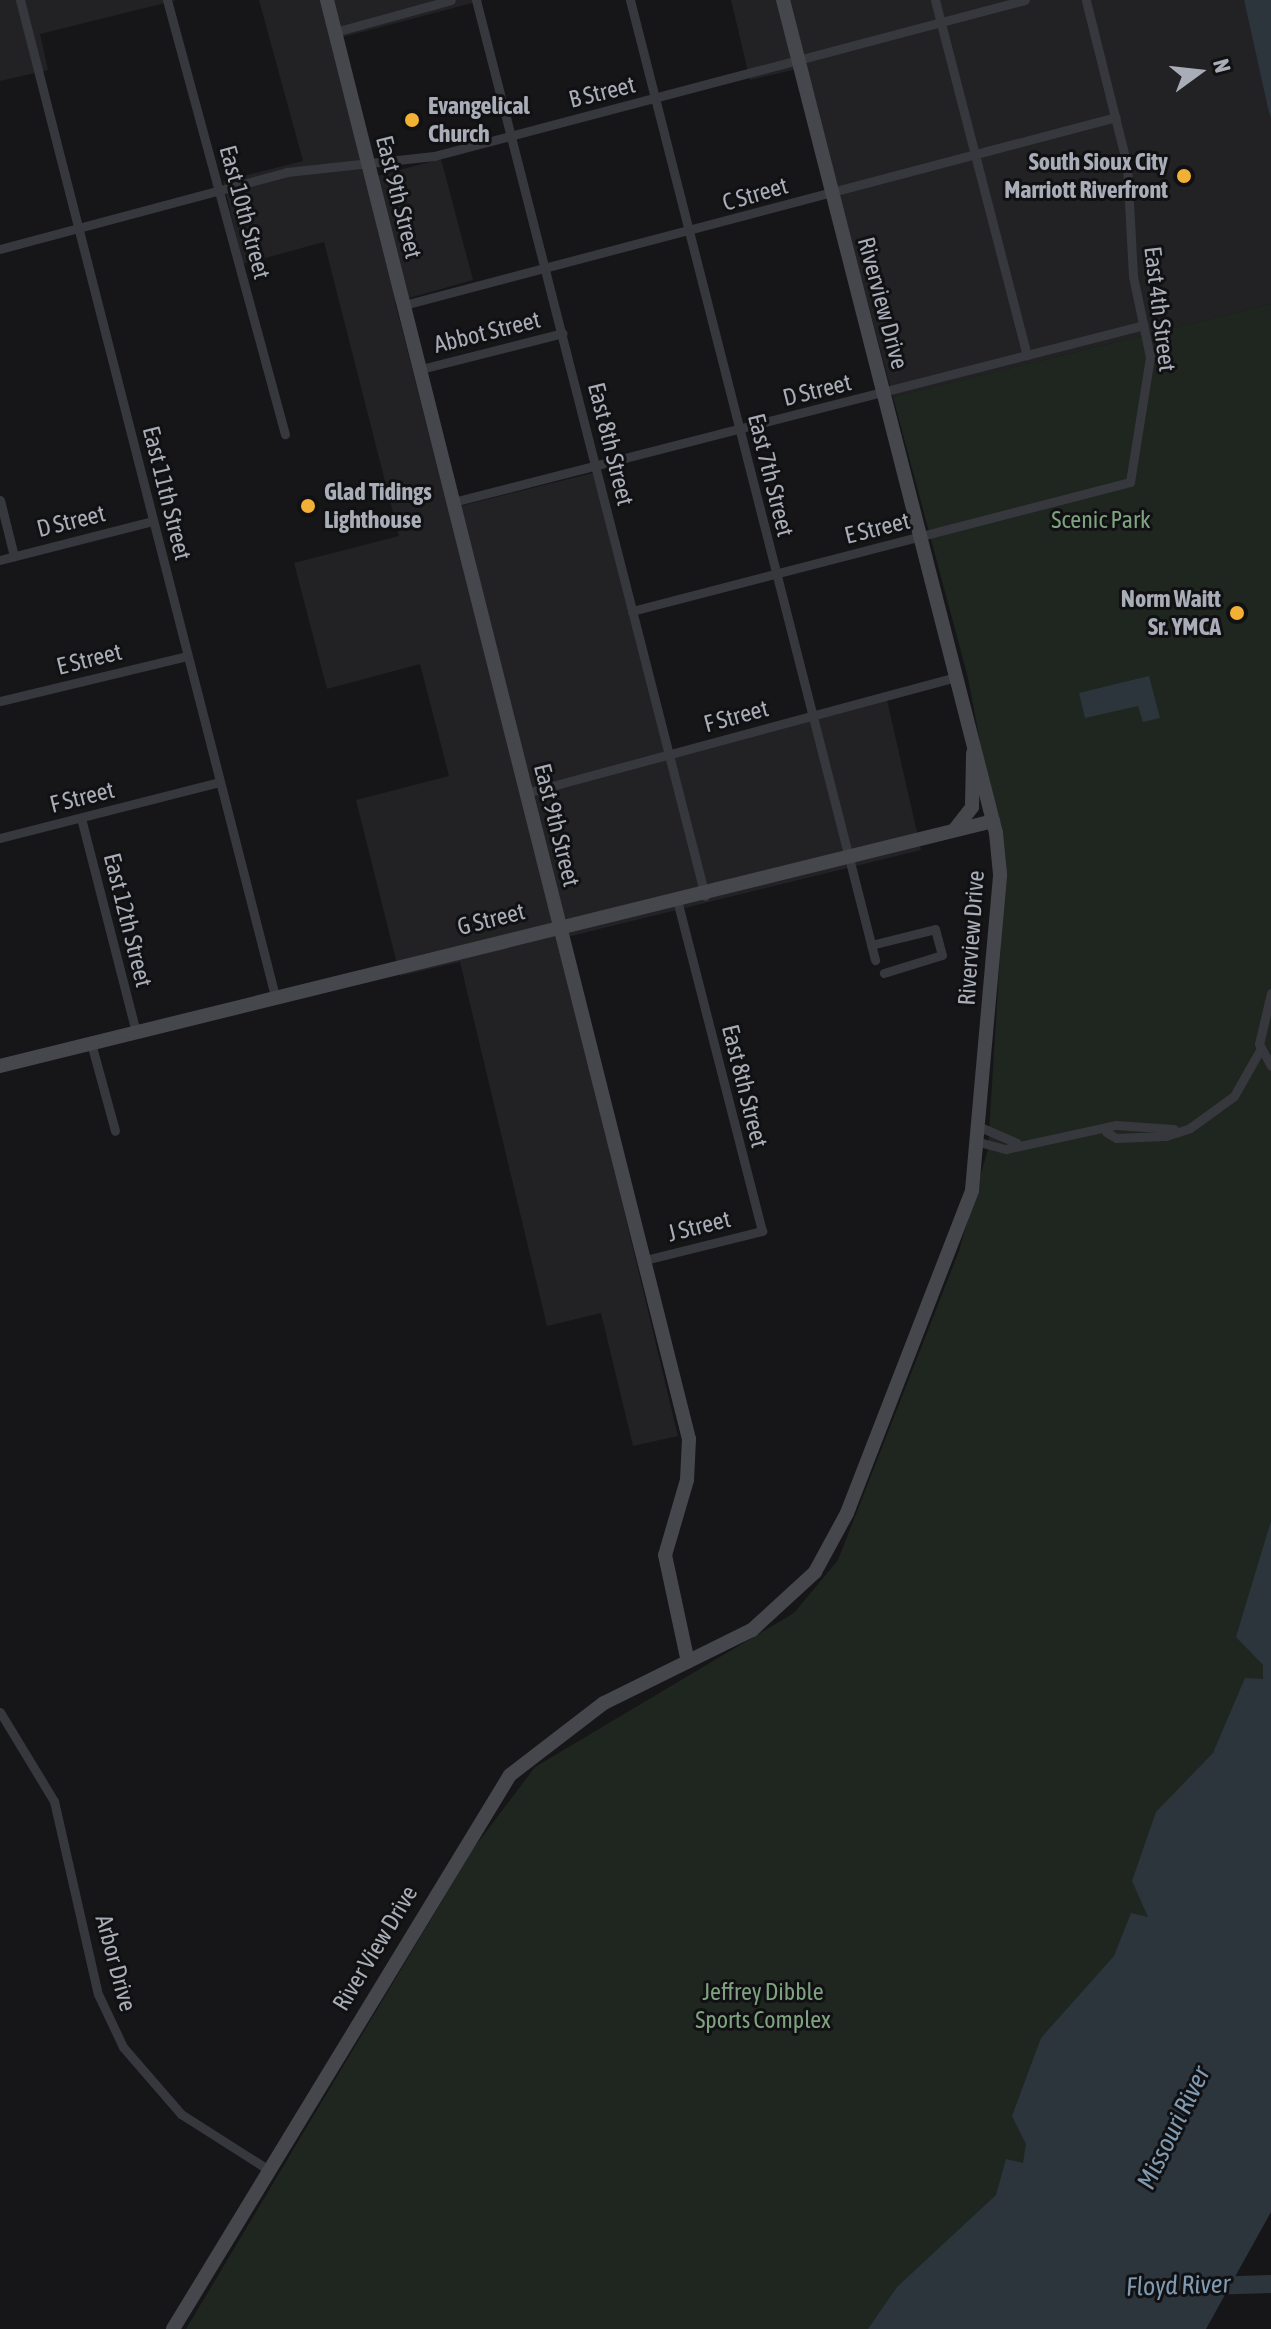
<!DOCTYPE html>
<html>
<head>
<meta charset="utf-8">
<style>
  body { margin:0 }
  #map { position:relative; width:1271px; height:2329px; overflow:hidden; background:#161618; font-family:"Asap Condensed",sans-serif }
  div>[style] { position:absolute }
  [style*='--x'] { left:calc(var(--x)*1px); top:calc(var(--y)*1px); width:calc(var(--w)*1px); rotate:calc(var(--a)*1deg) }
  .built>* { inset:0; background:#222225 }
  .green>* { inset:0; background:#1e261f }
  .water>* { inset:0; background:#2c353c }
  .river>* { height:18px; margin:-9px; padding:0 9px; transform-origin:9px; border-radius:9px; background:#2c353c }
  .street>* { height:9px; margin:-4.5px; padding:0 4.5px; transform-origin:4.5px; border-radius:4.5px; background:#37383d }
  .secondary>* { height:14px; margin:-7px; padding:0 7px; transform-origin:7px; border-radius:7px; background:#45474d }
  .dots>* { width:22px; height:22px; translate:-50% -50%; box-sizing:border-box; border:4px solid #111113; border-radius:50% }
  span { translate:-50% -50%; white-space:nowrap; text-align:center; line-height:1.15; -webkit-text-stroke:6px #111113; paint-order:stroke }
  .street-label { font-size:24px; color:#a8adb8 }
  .poi-label { font-size:24px; color:#a8adb8; font-weight:700 }
  .left { translate:0 -50%; text-align:left }
  .right { translate:-100% -50%; text-align:right }
  .park-label { font-size:24px; color:#7fa381 }
  .water-label { font-size:26px; color:#7f9bb3; font-style:italic }
  .north { position:absolute; left:1159px; top:32px; width:80px; height:80px; -webkit-text-stroke:6px #111113; paint-order:stroke; rotate:75deg; font-size:22px; font-weight:700; line-height:32px; text-align:center; color:#a8adb8 }
  .north::after { content:''; display:block; margin:auto; width:28px; height:36px; background:#a8adb8; clip-path:polygon(50% 0,100% 100%,50% 72%,0 100%) }
</style>
</head>
<body>
<div id="map">
  <div class="built">
    <div style="clip-path:polygon(0 0,177px 0,40px 34px,48px 70px,0 81px)"></div>
    <div style="clip-path:polygon(259px 0,484px 0,343px 37px,377px 176px,441px 159px,473px 280px,395px 302px,448px 509px,601px 471px,673px 757px,887px 700px,921px 850px,559px 939px,678px 1436px,633px 1446px,601px 1313px,547px 1326px,460px 962px,400px 976px,356px 800px,449px 776px,420px 664px,327px 689px,294px 563px,399px 536px,324px 242px,243px 264px,223px 181px,303px 161px)"></div>
    <div style="clip-path:polygon(731px 0,1244px 0,1271px 119px,1271px 304px,893px 397px,805px 67px,750px 80px)"></div>
  </div>
  <div class="green">
    <div style="clip-path:polygon(1271px 304px,1271px 1685px,1254px 1741px,934px 2329px,186px 2329px,473px 1849px,535px 1767px,794px 1613px,838px 1560px,959px 1251px,988px 1149px,1005px 875px,968px 678px,893px 397px)"></div>
  </div>
  <div class="water">
    <div style="clip-path:polygon(1244px 0,1271px 0,1271px 119px,1268px 108px)"></div>
    <div style="clip-path:polygon(1149px 676px,1160px 718px,1143px 722px,1138px 706px,1085px 718px,1079px 693px)"></div>
    <div style="clip-path:polygon(1271px 1521px,1271px 2212px,1206px 2329px,868px 2329px,897px 2287px,996px 2195px,1006px 2159px,1023px 2163px,1026px 2144px,1012px 2116px,1041px 2038px,1114px 1956px,1131px 1913px,1148px 1917px,1132px 1881px,1156px 1812px,1213px 1753px,1245px 1678px,1263px 1679px,1263px 1665px,1236px 1637px)"></div>
  </div>
  <div class="river">
    <div style="--x:1206;--y:2286;--w:65;--a:-1.8"></div>
  </div>
  <div class="street">
    <div style="--x:20;--y:0;--w:1028;--a:75.64"></div>
    <div style="--x:167;--y:0;--w:450;--a:74.8"></div>
    <div style="--x:476;--y:0;--w:925;--a:75.66"></div>
    <div style="--x:630;--y:0;--w:991;--a:75.68"></div>
    <div style="--x:935;--y:0;--w:367;--a:75.5"></div>
    <div style="--x:335;--y:32;--w:120;--a:-15.4"></div>
    <div style="--x:0;--y:249;--w:297;--a:-15"></div>
    <div style="--x:287;--y:172;--w:148;--a:-6.2"></div>
    <div style="--x:434;--y:156;--w:611;--a:-14.79"></div>
    <div style="--x:404;--y:305;--w:736;--a:-14.79"></div>
    <div style="--x:421;--y:369;--w:146;--a:-14.2"></div>
    <div style="--x:0;--y:500;--w:58;--a:76"></div>
    <div style="--x:453;--y:502;--w:713;--a:-14.37"></div>
    <div style="--x:0;--y:560;--w:158;--a:-14.3"></div>
    <div style="--x:632;--y:611;--w:514;--a:-14.52"></div>
    <div style="--x:1130;--y:482;--w:127;--a:-80.9"></div>
    <div style="--x:1150;--y:357;--w:83;--a:-101.9"></div>
    <div style="--x:1133;--y:276;--w:111;--a:-93.1"></div>
    <div style="--x:1127;--y:165;--w:170;--a:-104"></div>
    <div style="--x:0;--y:701;--w:193;--a:-13.5"></div>
    <div style="--x:526;--y:793;--w:445;--a:-15.1"></div>
    <div style="--x:81;--y:818;--w:221;--a:75.6"></div>
    <div style="--x:0;--y:838;--w:227;--a:-14.3"></div>
    <div style="--x:871;--y:945;--w:66;--a:-14"></div>
    <div style="--x:935;--y:929;--w:27;--a:75"></div>
    <div style="--x:942;--y:955;--w:61;--a:162.8"></div>
    <div style="--x:1271;--y:993;--w:52;--a:103.2"></div>
    <div style="--x:1259;--y:1044;--w:25;--a:61"></div>
    <div style="--x:91;--y:1043;--w:91;--a:74.7"></div>
    <div style="--x:980;--y:1127;--w:40;--a:23.4"></div>
    <div style="--x:1106;--y:1132;--w:12;--a:31"></div>
    <div style="--x:1116;--y:1138;--w:50;--a:-2.3"></div>
    <div style="--x:1166;--y:1136;--w:25;--a:-18"></div>
    <div style="--x:1190;--y:1128;--w:54;--a:-36"></div>
    <div style="--x:1234;--y:1096;--w:53;--a:-60.5"></div>
    <div style="--x:979;--y:1142;--w:28;--a:15"></div>
    <div style="--x:1006;--y:1149;--w:113;--a:-12.3"></div>
    <div style="--x:1116;--y:1125;--w:58;--a:3.9"></div>
    <div style="--x:645;--y:1260;--w:121;--a:-13.9"></div>
    <div style="--x:762;--y:1231;--w:338;--a:-104.4"></div>
    <div style="--x:0;--y:1712;--w:104;--a:58.8"></div>
    <div style="--x:54;--y:1801;--w:198;--a:77.2"></div>
    <div style="--x:98;--y:1994;--w:59;--a:64.7"></div>
    <div style="--x:123;--y:2047;--w:89;--a:49.1"></div>
    <div style="--x:181;--y:2114;--w:104;--a:32.5"></div>
  </div>
  <div class="secondary">
    <div style="--x:327;--y:0;--w:1484;--a:75.88"></div>
    <div style="--x:689;--y:1439;--w:41;--a:92.8"></div>
    <div style="--x:687;--y:1480;--w:78;--a:106.3"></div>
    <div style="--x:665;--y:1555;--w:109;--a:77.9"></div>
    <div style="--x:955;--y:829;--w:28;--a:-52"></div>
    <div style="--x:972;--y:807;--w:54;--a:-88.9"></div>
    <div style="--x:0;--y:1066;--w:1023;--a:-13.86"></div>
    <div style="--x:173;--y:2329;--w:648;--a:-58.69"></div>
    <div style="--x:510;--y:1775;--w:118;--a:-37.5"></div>
    <div style="--x:604;--y:1703;--w:165;--a:-26.3"></div>
    <div style="--x:752;--y:1630;--w:86;--a:-42.6"></div>
    <div style="--x:815;--y:1572;--w:67;--a:-61.5"></div>
    <div style="--x:847;--y:1513;--w:346;--a:-68.8"></div>
    <div style="--x:972;--y:1190;--w:317;--a:-84.9"></div>
    <div style="--x:1000;--y:874;--w:41;--a:-95.6"></div>
    <div style="--x:996;--y:833;--w:860;--a:-104.34"></div>
  </div>
  <div class="dots">
    <div style="left:412px;top:120px;background:#f2b134"></div>
    <div style="left:1184px;top:176px;background:#f2b134"></div>
    <div style="left:308px;top:506px;background:#f2b134"></div>
    <div style="left:1237px;top:613px;background:#f2b134"></div>
  </div>
  <div class="street-label">
    <span style="left:602px;top:92px;rotate:-14deg">B Street</span>
    <span style="left:755px;top:194px;rotate:-16deg">C Street</span>
    <span style="left:399px;top:197px;rotate:76deg">East 9th Street</span>
    <span style="left:245px;top:212px;rotate:75deg">East 10th Street</span>
    <span style="left:883px;top:303px;rotate:75deg">Riverview Drive</span>
    <span style="left:1160px;top:309px;rotate:83deg">East 4th Street</span>
    <span style="left:487px;top:332px;rotate:-14deg">Abbot Street</span>
    <span style="left:817px;top:390px;rotate:-14deg">D Street</span>
    <span style="left:611px;top:444px;rotate:76deg">East 8th Street</span>
    <span style="left:771px;top:475px;rotate:76deg">East 7th Street</span>
    <span style="left:167px;top:493px;rotate:76deg">East 11th Street</span>
    <span style="left:71px;top:521px;rotate:-14deg">D Street</span>
    <span style="left:877px;top:528px;rotate:-14deg">E Street</span>
    <span style="left:89px;top:659px;rotate:-14deg">E Street</span>
    <span style="left:736px;top:716px;rotate:-15deg">F Street</span>
    <span style="left:82px;top:797px;rotate:-14deg">F Street</span>
    <span style="left:557px;top:825px;rotate:76deg">East 9th Street</span>
    <span style="left:491px;top:919px;rotate:-14deg">G Street</span>
    <span style="left:128px;top:920px;rotate:76deg">East 12th Street</span>
    <span style="left:971px;top:938px;rotate:-86deg">Riverview Drive</span>
    <span style="left:745px;top:1086px;rotate:76deg">East 8th Street</span>
    <span style="left:699px;top:1226px;rotate:-14deg">J Street</span>
    <span style="left:375px;top:1948px;rotate:-59deg">River View Drive</span>
    <span style="left:116px;top:1963px;rotate:75deg">Arbor Drive</span>
  </div>
  <div class="poi-label">
    <span class="left" style="left:428px;top:120px">Evangelical<br>Church</span>
    <span class="right" style="left:1168px;top:176px">South Sioux City<br>Marriott Riverfront</span>
    <span class="left" style="left:324px;top:506px">Glad Tidings<br>Lighthouse</span>
    <span class="right" style="left:1221px;top:613px">Norm Waitt<br>Sr. YMCA</span>
  </div>
  <div class="park-label">
    <span style="left:1101px;top:520px">Scenic Park</span>
    <span style="left:763px;top:2006px">Jeffrey Dibble<br>Sports Complex</span>
  </div>
  <div class="water-label">
    <span style="left:1174px;top:2128px;rotate:-64deg">Missouri River</span>
    <span style="left:1178px;top:2286px;rotate:-2deg">Floyd River</span>
  </div>
  <div class="north">N</div>
</div>
</body>
</html>
